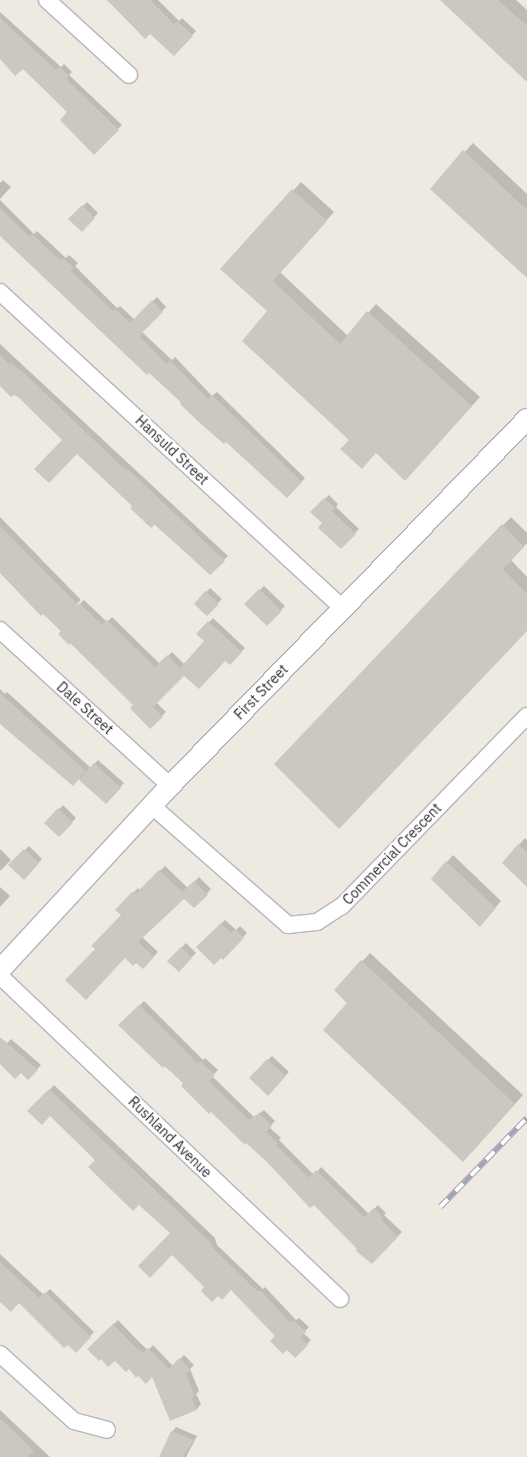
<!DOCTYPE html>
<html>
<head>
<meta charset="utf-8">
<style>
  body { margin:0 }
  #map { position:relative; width:527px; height:1457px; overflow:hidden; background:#efeae1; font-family:"IBM Plex Sans",sans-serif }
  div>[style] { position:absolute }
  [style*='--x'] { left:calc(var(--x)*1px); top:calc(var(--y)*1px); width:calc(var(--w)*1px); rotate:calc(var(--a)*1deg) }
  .shadow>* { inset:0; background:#0003 }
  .building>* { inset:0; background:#cbc8bf }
  .roads { filter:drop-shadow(1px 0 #b4b6c1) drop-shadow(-1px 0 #b4b6c1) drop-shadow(0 1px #b4b6c1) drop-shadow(0 -1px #b4b6c1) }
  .minor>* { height:16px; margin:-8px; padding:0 8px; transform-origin:8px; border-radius:8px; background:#fff }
  .tertiary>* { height:20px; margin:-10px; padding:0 10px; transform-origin:10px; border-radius:10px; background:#fff }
  .rail>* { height:5.5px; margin-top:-2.75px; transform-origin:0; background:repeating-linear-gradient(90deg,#fff 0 11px,#a3a5b7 0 22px); box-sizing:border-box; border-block:1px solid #a3a5b7 }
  span { translate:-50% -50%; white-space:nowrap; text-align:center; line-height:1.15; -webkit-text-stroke:4px #fff; paint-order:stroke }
  .street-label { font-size:14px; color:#2e2e2e }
</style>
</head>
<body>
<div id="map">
  <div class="shadow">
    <div style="clip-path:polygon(107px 0,158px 0,179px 21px,182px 18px,196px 31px,174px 54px,150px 32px)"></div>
    <div style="clip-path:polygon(441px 0,516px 0,527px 10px,527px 80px)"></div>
    <div style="clip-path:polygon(0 12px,61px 67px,64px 64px,72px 72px,69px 75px,122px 125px,94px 153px,69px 112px,23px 67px,0 57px)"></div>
    <div style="clip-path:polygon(473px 143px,527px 194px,527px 275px,431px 189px)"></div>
    <div style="clip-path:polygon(3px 180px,11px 187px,0 199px,0 183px)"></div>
    <div style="clip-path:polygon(301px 182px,334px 212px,280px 272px,348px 336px,376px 304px,480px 397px,413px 471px,350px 440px,269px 311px,222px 269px)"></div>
    <div style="clip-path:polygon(0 200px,34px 234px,37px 231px,66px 258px,69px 255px,78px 263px,75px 266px,117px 308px,120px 306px,135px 320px,157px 297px,166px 307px,142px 332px,172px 360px,175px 357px,212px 396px,217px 392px,305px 478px,287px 496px,226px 440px,202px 423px,149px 371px,0 234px)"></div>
    <div style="clip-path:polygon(87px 202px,98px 213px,82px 230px,70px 219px)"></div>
    <div style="clip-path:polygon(0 344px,228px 556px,210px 574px,134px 506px,18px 396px,0 384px)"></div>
    <div style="clip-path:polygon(329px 495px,338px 504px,336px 507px,359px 529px,341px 548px,324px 523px,312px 512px)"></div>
    <div style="clip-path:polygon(0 517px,81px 600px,72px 608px,74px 610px,84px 600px,107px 622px,112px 617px,160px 664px,172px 652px,184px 664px,206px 641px,198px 634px,213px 618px,245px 648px,230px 664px,225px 659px,184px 674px,156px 702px,166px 712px,150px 727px,135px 705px,0 570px)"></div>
    <div style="clip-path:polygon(511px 517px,527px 533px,527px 543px,511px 560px,527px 577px,527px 630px,276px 764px)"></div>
    <div style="clip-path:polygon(264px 586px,285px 606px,267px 624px,246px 604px)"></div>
    <div style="clip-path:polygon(210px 588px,222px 599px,207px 614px,195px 604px)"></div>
    <div style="clip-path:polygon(0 689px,5px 694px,7px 692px,91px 768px,98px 760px,124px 783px,106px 803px,79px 778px,0 721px)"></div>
    <div style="clip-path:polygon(63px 805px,76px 818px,59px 835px,46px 823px)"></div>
    <div style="clip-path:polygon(525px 838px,527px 840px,527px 886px,503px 863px)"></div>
    <div style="clip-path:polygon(29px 846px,42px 859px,24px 879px,10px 865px)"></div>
    <div style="clip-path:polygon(0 849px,11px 860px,0 871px)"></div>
    <div style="clip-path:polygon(453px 855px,501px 901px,486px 919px,432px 879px)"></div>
    <div style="clip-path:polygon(165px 866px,188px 888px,199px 877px,211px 889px,194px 907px,184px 897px,142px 937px,158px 952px,143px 967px,125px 956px,97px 949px,122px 915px,117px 910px,138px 888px,140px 890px)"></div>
    <div style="clip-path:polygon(0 887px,10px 896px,0 907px)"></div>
    <div style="clip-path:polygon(225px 920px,236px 930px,240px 926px,247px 933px,223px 958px,198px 947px)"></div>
    <div style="clip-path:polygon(186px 943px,196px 953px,179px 970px,169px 961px)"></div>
    <div style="clip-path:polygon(370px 953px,523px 1095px,472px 1152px,336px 990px)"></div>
    <div style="clip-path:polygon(144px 1001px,203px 1060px,205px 1058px,218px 1070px,212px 1076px,254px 1117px,264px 1110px,275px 1121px,269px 1127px,281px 1138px,279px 1140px,314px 1175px,321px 1167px,369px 1214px,378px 1205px,386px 1213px,384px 1215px,402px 1232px,372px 1262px,314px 1203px,120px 1025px)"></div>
    <div style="clip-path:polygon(11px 1039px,41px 1065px,28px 1078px,21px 1071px,0 1063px,0 1050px)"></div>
    <div style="clip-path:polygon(272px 1056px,289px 1072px,268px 1094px,251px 1078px)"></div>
    <div style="clip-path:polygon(54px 1085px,215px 1238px,217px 1245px,263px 1289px,265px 1287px,296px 1320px,299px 1318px,309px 1327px,303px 1333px,311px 1340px,295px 1357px,231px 1288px,206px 1287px,172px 1253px,172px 1233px,50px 1114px,29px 1111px)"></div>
    <div style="clip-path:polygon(0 1254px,44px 1295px,50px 1289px,94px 1332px,76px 1351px,19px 1302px,0 1300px)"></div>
    <div style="clip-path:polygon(118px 1320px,140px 1343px,148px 1350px,153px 1345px,173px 1366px,184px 1355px,194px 1365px,190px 1369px,199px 1391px,196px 1394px,201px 1404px,197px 1409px,171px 1419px,153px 1375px,115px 1359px,108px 1365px,89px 1348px)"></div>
    <div style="clip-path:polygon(0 1410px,50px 1457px,2px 1457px,0 1455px)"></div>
    <div style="clip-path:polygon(176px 1427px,197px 1436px,186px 1457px,161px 1457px,172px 1432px)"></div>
  </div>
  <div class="building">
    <div style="clip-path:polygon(107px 0,150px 0,174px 24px,177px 21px,193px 36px,174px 56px,150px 34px,145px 39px)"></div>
    <div style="clip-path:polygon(440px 0,498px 0,527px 26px,527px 82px)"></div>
    <div style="clip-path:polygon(0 18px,56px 70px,60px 67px,69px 76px,66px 79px,119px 130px,94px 155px,60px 120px,67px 112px,23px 69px,15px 76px,0 59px)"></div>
    <div style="clip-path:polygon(463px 150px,527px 210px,527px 278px,430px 189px)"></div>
    <div style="clip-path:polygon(292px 189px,327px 221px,273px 281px,340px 344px,367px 311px,472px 406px,405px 481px,376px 453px,362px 469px,340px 449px,349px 440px,242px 341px,267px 311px,220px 269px)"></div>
    <div style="clip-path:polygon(82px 205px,95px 218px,82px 232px,68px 219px)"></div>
    <div style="clip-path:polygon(0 208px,30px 237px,32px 234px,61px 261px,64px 258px,74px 268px,71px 271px,113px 311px,115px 309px,130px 323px,152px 300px,163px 312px,139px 336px,167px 364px,170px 360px,208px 399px,212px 395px,302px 482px,287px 498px,226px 442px,224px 444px,201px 424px,180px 404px,181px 402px,149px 373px,147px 375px,0 236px)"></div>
    <div style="clip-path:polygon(0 355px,10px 365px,12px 363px,19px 370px,20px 369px,120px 465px,130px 471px,225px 561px,210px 575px,155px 524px,151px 528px,130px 508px,132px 506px,77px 454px,49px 483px,34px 469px,62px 440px,18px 397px,14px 395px,11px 397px,0 386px)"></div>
    <div style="clip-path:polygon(324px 498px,335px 508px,332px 511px,356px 534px,341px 549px,318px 528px,322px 523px,310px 512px)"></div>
    <div style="clip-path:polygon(502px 524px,524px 547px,503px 569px,527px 594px,527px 631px,339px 829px,274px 764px)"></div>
    <div style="clip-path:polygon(0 526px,78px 605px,79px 603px,102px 625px,107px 620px,155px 667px,167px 655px,180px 668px,204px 641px,196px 634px,208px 621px,242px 652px,230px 665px,225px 661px,199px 689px,184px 676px,153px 707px,163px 717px,150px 729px,130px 708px,133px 705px,70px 643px,69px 645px,58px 634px,61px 631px,43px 614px,41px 616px,0 573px)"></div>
    <div style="clip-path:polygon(259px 589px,282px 611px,267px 626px,244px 604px)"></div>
    <div style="clip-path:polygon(205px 591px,219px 604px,207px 616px,194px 604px)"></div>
    <div style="clip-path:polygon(0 693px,86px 771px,73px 786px,0 724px)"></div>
    <div style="clip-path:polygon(94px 763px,121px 788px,106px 804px,79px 780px)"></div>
    <div style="clip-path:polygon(58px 808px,73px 823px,59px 837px,44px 823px)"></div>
    <div style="clip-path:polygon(518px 844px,527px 852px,527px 887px,502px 863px)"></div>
    <div style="clip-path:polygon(24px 849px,39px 863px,24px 880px,8px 865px)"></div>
    <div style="clip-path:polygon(446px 861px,496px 908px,480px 927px,431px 879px)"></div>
    <div style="clip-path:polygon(159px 870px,182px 892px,194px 881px,208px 895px,194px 908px,184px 899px,138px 942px,154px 957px,143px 969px,136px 963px,133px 966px,125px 958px,86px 1000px,65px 980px,95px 949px,91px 946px,121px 915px,115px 910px,132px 892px,135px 894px)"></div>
    <div style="clip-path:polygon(221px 923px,231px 933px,235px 929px,244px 938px,223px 960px,221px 958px,214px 965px,196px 947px)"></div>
    <div style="clip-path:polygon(181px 947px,192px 958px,179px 972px,167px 961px)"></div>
    <div style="clip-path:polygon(361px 960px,515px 1104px,463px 1162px,323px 1030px,347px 1003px,334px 990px)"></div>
    <div style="clip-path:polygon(139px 1005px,198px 1064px,200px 1061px,215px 1075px,209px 1081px,249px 1120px,259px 1113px,272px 1126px,266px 1132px,278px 1143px,276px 1145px,309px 1178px,316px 1170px,364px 1217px,374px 1208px,383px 1218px,381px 1220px,398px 1237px,372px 1264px,356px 1251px,357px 1249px,314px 1205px,310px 1208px,267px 1162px,246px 1143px,245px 1145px,211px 1112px,209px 1114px,181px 1086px,183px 1083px,165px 1066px,163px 1068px,118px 1025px)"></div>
    <div style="clip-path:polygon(0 1037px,38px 1070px,28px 1080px,21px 1073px,15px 1079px,0 1064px)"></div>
    <div style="clip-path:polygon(267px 1059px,286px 1076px,268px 1096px,249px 1078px)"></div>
    <div style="clip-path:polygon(49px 1089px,211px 1243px,214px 1249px,258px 1292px,260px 1290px,291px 1323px,294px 1321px,306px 1332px,300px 1338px,308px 1345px,295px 1358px,287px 1350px,283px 1354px,270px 1341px,275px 1336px,231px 1290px,222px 1300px,218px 1296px,212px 1302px,201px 1291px,204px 1287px,172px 1255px,150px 1278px,138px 1266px,170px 1233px,139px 1205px,133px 1211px,88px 1167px,95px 1160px,50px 1116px,42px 1125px,27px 1111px)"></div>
    <div style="clip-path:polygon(0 1262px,39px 1298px,45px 1292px,91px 1337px,76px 1353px,68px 1345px,64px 1348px,19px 1303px,11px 1312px,0 1302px)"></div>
    <div style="clip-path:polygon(113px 1324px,135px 1347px,143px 1353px,148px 1348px,169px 1369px,179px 1358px,191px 1370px,186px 1374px,195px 1396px,192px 1398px,197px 1410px,170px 1421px,152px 1377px,146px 1384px,138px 1376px,136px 1378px,129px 1369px,126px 1372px,115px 1361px,108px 1367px,101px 1359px,99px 1361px,87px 1349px)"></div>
    <div style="clip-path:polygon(0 1418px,34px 1451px,28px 1457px,0 1457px)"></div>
    <div style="clip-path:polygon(171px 1431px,194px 1440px,183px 1457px,159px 1457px)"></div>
  </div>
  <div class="roads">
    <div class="minor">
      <div style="--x:47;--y:0;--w:111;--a:42.4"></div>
      <div style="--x:0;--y:292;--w:467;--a:42.7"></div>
      <div style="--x:0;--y:630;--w:231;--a:42.5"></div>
      <div style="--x:151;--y:805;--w:182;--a:41.2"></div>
      <div style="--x:288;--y:925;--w:29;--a:-6"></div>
      <div style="--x:317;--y:922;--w:30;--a:-33"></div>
      <div style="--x:342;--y:906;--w:265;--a:-45.8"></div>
      <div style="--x:0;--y:976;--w:469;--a:43.5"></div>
      <div style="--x:0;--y:1354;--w:100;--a:42.2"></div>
      <div style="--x:74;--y:1421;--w:34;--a:15"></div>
    </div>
    <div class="tertiary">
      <div style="--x:0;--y:970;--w:251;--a:-47.3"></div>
      <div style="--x:170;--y:786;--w:512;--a:-45.79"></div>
    </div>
  </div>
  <div class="rail">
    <div style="--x:440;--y:1207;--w:124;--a:-45.7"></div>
  </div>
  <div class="street-label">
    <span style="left:172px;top:450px;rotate:43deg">Hansuld Street</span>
    <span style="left:261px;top:692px;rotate:-46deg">First Street</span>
    <span style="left:85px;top:708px;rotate:42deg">Dale Street</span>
    <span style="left:392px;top:854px;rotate:-46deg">Commercial Crescent</span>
    <span style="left:170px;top:1137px;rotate:44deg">Rushland Avenue</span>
  </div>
</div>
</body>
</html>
